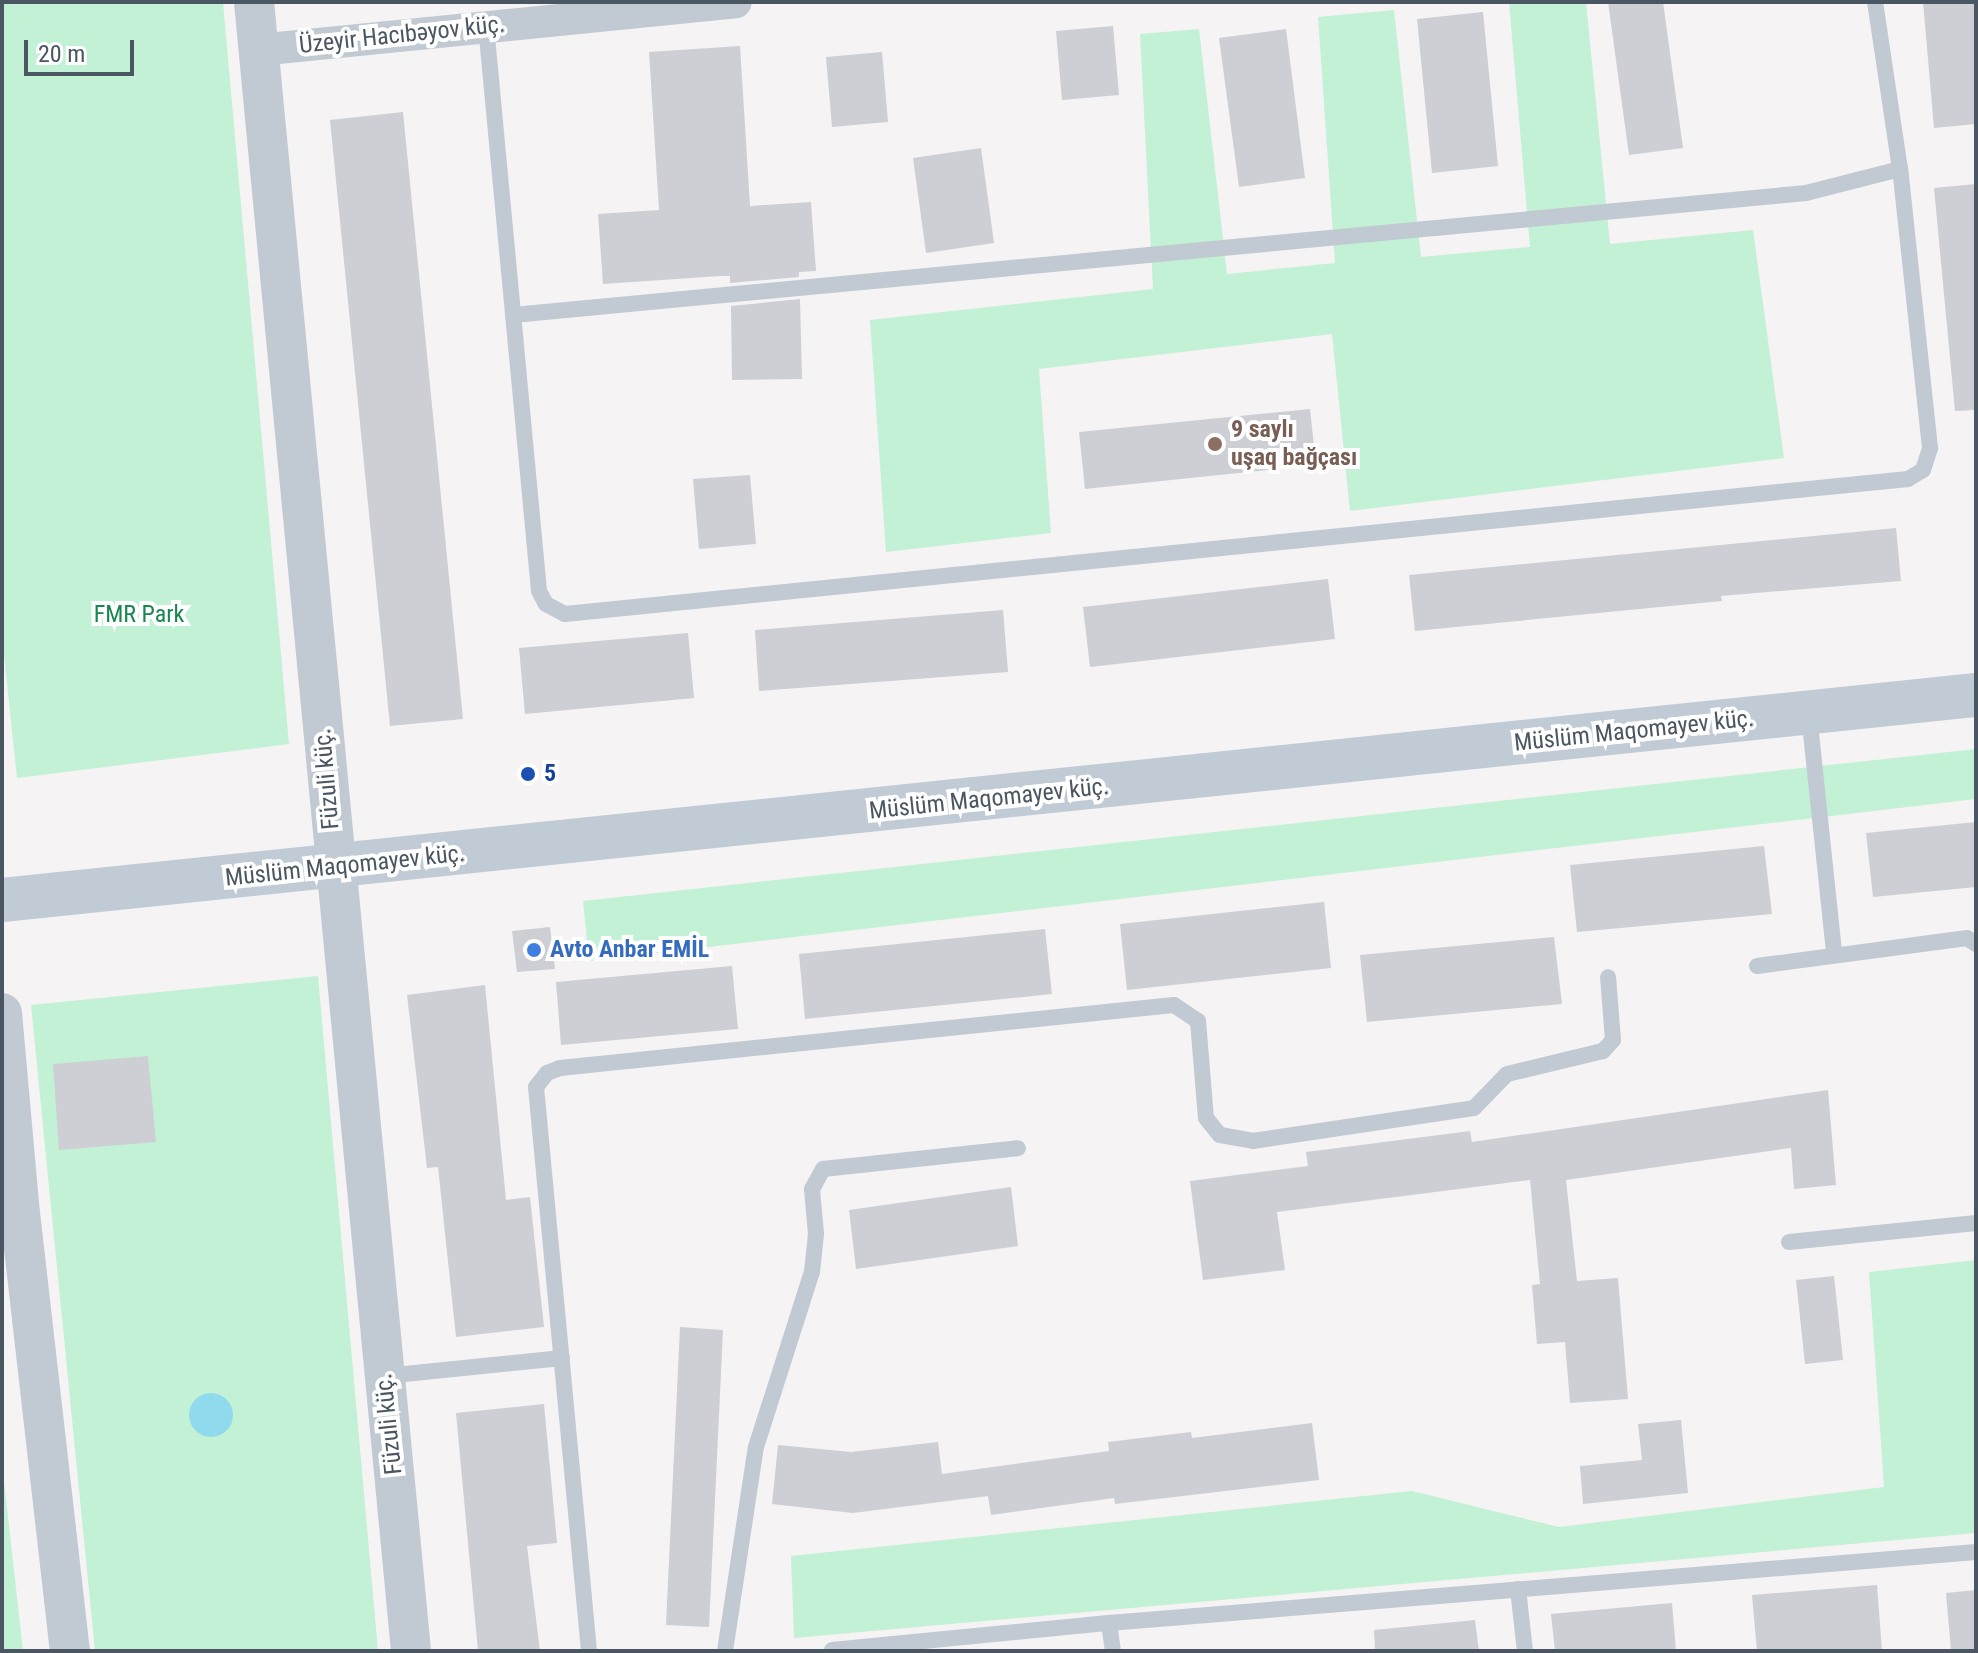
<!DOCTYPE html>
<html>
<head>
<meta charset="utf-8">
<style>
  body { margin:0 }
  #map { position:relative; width:1978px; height:1653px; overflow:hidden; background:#f5f3f3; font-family:"Roboto Condensed",sans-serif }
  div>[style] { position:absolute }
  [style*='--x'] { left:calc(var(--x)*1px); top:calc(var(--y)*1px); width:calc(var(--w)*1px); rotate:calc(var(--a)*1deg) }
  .green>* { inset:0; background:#c3f1d5 }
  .water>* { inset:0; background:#90daee }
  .round { border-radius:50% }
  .building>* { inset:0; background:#cdcfd5 }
  .service>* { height:16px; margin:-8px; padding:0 8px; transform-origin:8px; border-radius:8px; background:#c1cad2 }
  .minor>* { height:32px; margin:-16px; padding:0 16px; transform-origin:16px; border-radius:16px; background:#c1cad2 }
  .tertiary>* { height:40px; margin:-20px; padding:0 20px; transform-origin:20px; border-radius:20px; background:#c1cad2 }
  .secondary>* { height:44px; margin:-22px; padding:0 22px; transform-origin:22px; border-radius:22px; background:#c1cbd6 }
  .dots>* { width:22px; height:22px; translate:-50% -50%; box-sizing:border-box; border:4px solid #fff; border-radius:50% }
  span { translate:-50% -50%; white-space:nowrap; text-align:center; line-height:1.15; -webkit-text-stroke:8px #fff; paint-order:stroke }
  .street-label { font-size:24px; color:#4a5661 }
  .education-label { font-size:24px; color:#785e54; font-weight:700 }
  .left { translate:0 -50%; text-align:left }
  .park-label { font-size:24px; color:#17864f }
  .transit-label { font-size:24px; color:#164399; font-weight:700 }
  .shop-label { font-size:24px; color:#366cbe; font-weight:700 }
  .frame { position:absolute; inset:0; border:4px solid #4a5661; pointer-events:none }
  .scale { position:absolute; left:24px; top:40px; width:110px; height:36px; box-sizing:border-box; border:4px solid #4a5661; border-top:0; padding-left:10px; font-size:24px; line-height:28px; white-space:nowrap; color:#4a5661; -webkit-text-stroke:6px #fff; paint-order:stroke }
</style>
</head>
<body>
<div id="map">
  <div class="green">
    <div style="clip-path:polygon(2px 2px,223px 2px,289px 744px,17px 778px,2px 636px)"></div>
    <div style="clip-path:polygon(1509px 2px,1586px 2px,1610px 244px,1753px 230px,1784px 458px,1350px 511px,1332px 334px,1039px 369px,1051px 533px,886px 552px,870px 320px,1153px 289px,1140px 34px,1199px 29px,1227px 274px,1335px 263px,1318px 17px,1394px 10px,1421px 257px,1530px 247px)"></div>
    <div style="clip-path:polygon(1976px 749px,1976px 799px,589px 961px,583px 901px)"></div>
    <div style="clip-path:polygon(318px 976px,378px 1651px,95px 1651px,31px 1005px)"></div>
    <div style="clip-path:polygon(1976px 1260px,1976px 1533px,794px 1638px,791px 1556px,1412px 1491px,1559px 1527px,1884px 1487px,1869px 1272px)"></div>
    <div style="clip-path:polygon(2px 1463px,23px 1651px,2px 1651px)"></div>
  </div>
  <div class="water">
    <div class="round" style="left:189px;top:1393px;width:44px;height:44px"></div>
  </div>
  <div class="building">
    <div style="clip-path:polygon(1608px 2px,1663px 2px,1683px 148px,1629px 155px)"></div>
    <div style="clip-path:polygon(1923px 2px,1976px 2px,1976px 124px,1934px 128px)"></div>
    <div style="clip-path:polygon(1483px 12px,1498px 166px,1432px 173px,1417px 19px)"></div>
    <div style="clip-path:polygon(1113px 26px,1119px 95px,1062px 100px,1056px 31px)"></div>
    <div style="clip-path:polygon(1286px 29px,1305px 178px,1239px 187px,1219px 38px)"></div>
    <div style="clip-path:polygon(740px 46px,750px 206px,811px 202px,816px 271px,799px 272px,799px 277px,730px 283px,730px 276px,720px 276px,603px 284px,598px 214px,659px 210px,649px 52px)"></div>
    <div style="clip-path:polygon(882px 52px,888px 122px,832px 127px,826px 57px)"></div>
    <div style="clip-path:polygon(403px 112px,463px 719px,390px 726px,330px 120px)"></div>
    <div style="clip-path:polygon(981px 148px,994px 243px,926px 253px,913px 158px)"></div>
    <div style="clip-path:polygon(1976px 184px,1976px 410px,1955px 411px,1934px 188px)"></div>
    <div style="clip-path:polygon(800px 299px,802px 379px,732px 380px,731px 306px)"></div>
    <div style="clip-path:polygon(1310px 409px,1316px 465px,1085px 489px,1079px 432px)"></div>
    <div style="clip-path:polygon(750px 475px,756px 544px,699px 549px,693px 479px)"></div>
    <div style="clip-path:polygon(1896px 528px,1901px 581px,1721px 596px,1722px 601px,1415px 631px,1409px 575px)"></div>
    <div style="clip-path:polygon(1328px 579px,1335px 639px,1090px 667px,1083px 607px)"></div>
    <div style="clip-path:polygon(1003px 610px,1008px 672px,759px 691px,755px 630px)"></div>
    <div style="clip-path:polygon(688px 633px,694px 698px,525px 714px,519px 648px)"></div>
    <div style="clip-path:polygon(1976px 822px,1976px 887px,1873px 897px,1866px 833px)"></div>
    <div style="clip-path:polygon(1764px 846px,1772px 914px,1577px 932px,1570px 865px)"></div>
    <div style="clip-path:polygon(1324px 902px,1331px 968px,1127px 990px,1120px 924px)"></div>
    <div style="clip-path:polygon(550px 927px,555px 969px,517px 972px,512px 931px)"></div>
    <div style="clip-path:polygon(1045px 929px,1052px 994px,805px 1019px,799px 954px)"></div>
    <div style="clip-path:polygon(1554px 937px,1562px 1004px,1367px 1022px,1360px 955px)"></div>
    <div style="clip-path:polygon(732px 966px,738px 1029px,561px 1045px,556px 982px)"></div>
    <div style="clip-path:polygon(485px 985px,506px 1200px,530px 1197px,544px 1327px,456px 1337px,438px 1167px,427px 1168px,407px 995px)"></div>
    <div style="clip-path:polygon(148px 1056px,156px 1142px,59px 1150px,53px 1064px)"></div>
    <div style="clip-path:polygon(1828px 1090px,1836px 1185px,1794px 1189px,1791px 1148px,1566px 1180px,1577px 1281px,1618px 1278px,1628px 1399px,1570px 1403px,1565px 1342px,1537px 1344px,1532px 1285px,1540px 1284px,1530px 1180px,1277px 1212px,1285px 1270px,1203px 1280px,1190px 1181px,1308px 1166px,1306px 1152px,1470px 1131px,1472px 1142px)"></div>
    <div style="clip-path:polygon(1011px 1187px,1018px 1246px,856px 1269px,849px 1210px)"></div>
    <div style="clip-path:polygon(1834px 1276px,1843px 1360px,1805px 1364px,1796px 1280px)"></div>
    <div style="clip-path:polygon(680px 1327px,723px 1330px,709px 1627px,666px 1625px)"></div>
    <div style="clip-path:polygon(544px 1404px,557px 1543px,527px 1546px,540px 1651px,478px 1651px,456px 1413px)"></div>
    <div style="clip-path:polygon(1681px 1420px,1688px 1493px,1583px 1504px,1580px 1466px,1642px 1460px,1638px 1424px)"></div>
    <div style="clip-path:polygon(1312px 1423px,1319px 1480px,1115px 1504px,1114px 1498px,991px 1515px,988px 1496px,853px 1513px,772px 1504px,778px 1445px,851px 1452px,938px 1442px,942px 1474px,1109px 1451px,1108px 1442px,1191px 1432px,1192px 1438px)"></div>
    <div style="clip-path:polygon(1877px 1585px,1882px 1651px,1757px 1651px,1752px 1595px)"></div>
    <div style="clip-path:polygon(1976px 1590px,1976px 1651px,1951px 1651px,1946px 1593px)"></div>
    <div style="clip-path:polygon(1672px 1603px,1676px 1651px,1555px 1651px,1551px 1614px)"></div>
    <div style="clip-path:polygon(1475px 1620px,1479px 1651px,1375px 1651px,1374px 1630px)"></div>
  </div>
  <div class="service">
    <div style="--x:486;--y:26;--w:567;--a:84.64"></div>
    <div style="--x:539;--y:591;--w:15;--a:62"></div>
    <div style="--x:546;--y:604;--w:21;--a:28"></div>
    <div style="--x:565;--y:614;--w:1350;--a:-5.74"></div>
    <div style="--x:1908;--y:479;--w:17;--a:-31"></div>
    <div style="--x:1923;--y:470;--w:23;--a:-72"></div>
    <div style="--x:1930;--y:448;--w:281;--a:-96.1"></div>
    <div style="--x:1900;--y:169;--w:169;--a:-98.5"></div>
    <div style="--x:513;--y:315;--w:1299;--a:-5.39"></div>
    <div style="--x:1806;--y:193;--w:97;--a:-14.3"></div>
    <div style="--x:1809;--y:714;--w:240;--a:84"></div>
    <div style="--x:1757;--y:966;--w:212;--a:-7.6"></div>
    <div style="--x:1967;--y:938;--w:11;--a:34"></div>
    <div style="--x:1789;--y:1242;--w:188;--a:-5.8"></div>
    <div style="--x:385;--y:1376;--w:178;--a:-5.8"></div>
    <div style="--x:1518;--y:1589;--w:62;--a:83.6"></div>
    <div style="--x:1109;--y:1623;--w:28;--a:82"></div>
    <div style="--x:832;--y:1650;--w:278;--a:-5.6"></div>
    <div style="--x:1109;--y:1623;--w:870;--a:-4.68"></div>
    <div style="--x:589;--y:1651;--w:566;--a:-95.37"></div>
    <div style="--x:536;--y:1087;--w:18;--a:-52"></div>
    <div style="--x:547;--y:1073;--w:14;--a:-21"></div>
    <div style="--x:560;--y:1068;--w:617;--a:-5.86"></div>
    <div style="--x:1174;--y:1005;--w:29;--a:34"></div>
    <div style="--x:1198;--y:1021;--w:97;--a:85.3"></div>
    <div style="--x:1206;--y:1118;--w:22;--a:51"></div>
    <div style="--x:1220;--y:1135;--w:34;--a:10"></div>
    <div style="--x:1253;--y:1141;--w:223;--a:-8.5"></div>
    <div style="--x:1474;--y:1108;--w:47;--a:-45.9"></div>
    <div style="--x:1507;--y:1074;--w:99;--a:-13.5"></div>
    <div style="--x:1603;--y:1051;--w:15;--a:-48"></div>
    <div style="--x:1613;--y:1040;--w:63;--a:-94.5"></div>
    <div style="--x:725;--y:1651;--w:206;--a:-81.4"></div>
    <div style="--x:756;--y:1447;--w:184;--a:-72.3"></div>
    <div style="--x:812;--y:1272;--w:38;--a:-84"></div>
    <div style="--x:816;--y:1234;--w:45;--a:-95.1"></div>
    <div style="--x:812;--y:1189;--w:23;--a:-61"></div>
    <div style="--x:823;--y:1169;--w:196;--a:-6.1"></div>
  </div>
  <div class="minor">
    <div style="--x:258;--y:50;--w:480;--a:-5.7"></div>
  </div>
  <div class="tertiary">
    <div style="--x:254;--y:2;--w:1656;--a:84.56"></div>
    <div style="--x:2;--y:1013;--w:201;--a:84.9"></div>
    <div style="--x:20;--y:1213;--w:441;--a:83.5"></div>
  </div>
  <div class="secondary">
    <div style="--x:2;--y:900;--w:1985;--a:-5.93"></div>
  </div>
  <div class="dots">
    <div style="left:1215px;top:444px;background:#8d6e63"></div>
    <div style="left:528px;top:774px;background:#1a4fb4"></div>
    <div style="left:534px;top:950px;background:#3f7fe0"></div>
  </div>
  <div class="street-label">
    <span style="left:402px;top:35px;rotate:-6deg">Üzeyir Hacıbəyov küç.</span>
    <span style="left:1634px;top:731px;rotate:-6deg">Müslüm Maqomayev küç.</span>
    <span style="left:327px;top:779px;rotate:-95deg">Füzuli küç.</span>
    <span style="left:989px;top:799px;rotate:-6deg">Müslüm Maqomayev küç.</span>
    <span style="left:345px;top:866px;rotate:-6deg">Müslüm Maqomayev küç.</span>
    <span style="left:389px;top:1424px;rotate:-96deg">Füzuli küç.</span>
  </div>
  <div class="education-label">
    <span class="left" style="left:1231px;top:444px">9 saylı<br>uşaq bağçası</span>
  </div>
  <div class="park-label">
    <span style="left:139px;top:615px">FMR Park</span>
  </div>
  <div class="transit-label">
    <span class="left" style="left:544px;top:774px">5</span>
  </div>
  <div class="shop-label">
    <span class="left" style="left:550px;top:950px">Avto Anbar EMİL</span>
  </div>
  <div class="frame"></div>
  <div class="scale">20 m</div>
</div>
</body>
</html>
